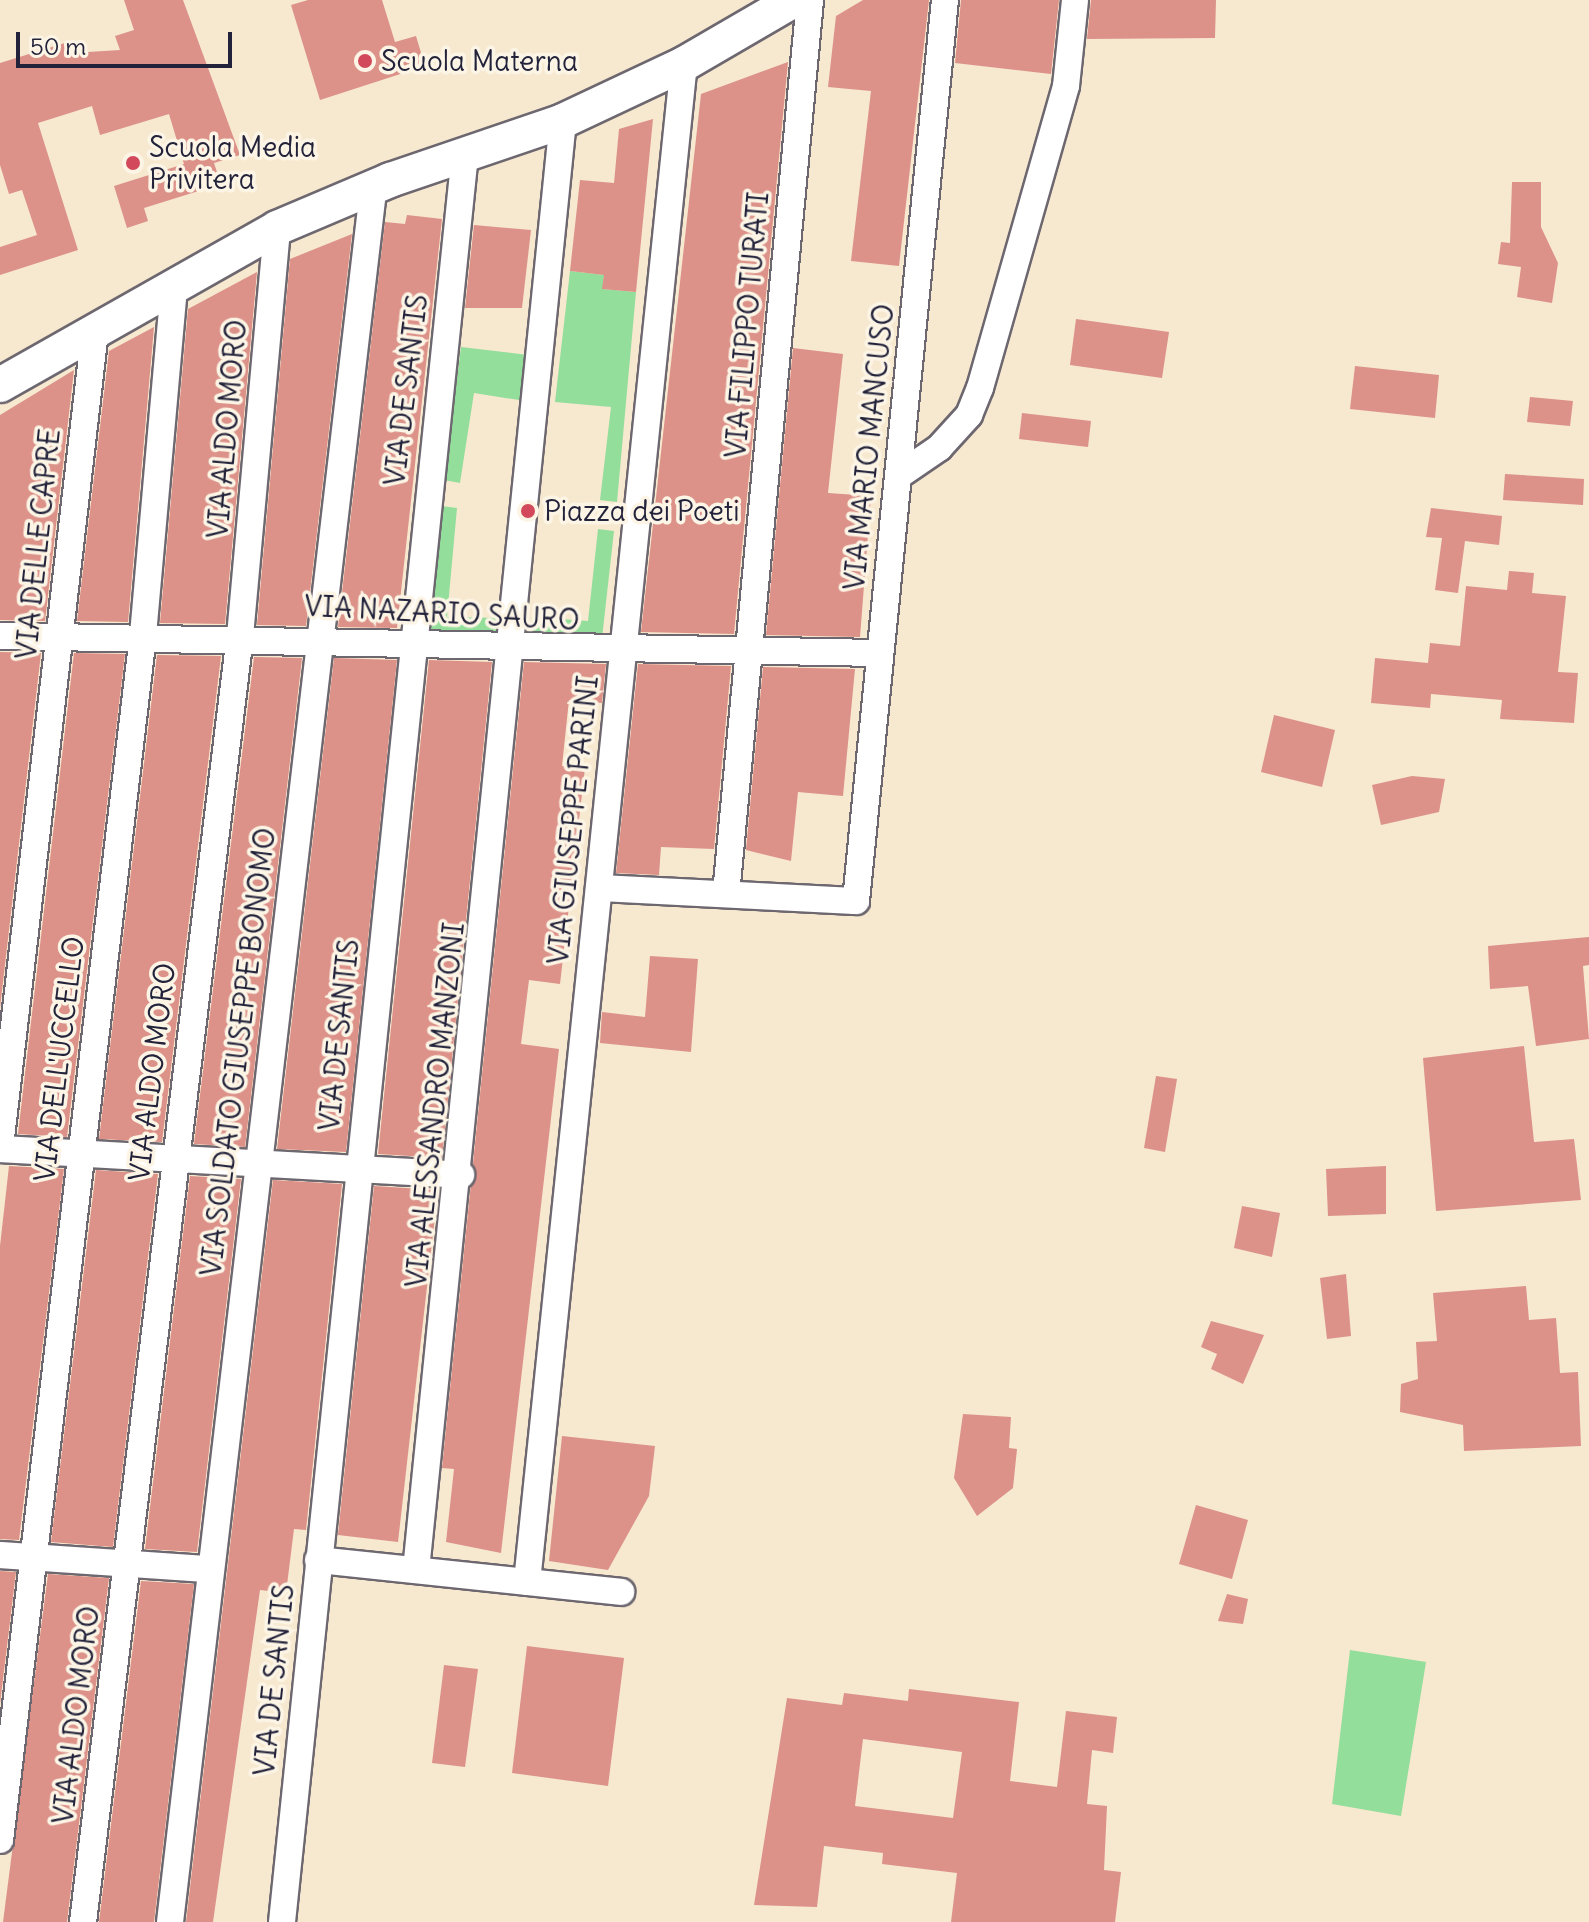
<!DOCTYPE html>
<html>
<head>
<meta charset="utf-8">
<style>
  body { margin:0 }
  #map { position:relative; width:1589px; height:1922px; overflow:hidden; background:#f7e8d0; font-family:Delius,sans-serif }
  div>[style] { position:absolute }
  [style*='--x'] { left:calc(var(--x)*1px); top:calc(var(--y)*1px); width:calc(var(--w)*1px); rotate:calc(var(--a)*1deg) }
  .green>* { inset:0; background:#93de9a }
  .building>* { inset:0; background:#dc9189 }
  .roads { filter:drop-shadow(2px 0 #6d676f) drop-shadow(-2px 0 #6d676f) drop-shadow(0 2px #6d676f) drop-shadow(0 -2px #6d676f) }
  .minor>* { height:26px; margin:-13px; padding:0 13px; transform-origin:13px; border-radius:13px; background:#fff }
  .tertiary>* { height:34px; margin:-17px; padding:0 17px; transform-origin:17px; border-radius:17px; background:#fff }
  .dots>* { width:22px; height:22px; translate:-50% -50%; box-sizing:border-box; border:4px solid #fcf5e5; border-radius:50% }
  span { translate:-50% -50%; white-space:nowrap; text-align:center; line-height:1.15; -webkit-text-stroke:7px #fcf5e5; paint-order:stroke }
  .poi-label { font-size:28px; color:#22223b }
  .left { translate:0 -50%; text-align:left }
  .street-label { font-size:28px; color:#22223b }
  .scale { position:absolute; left:16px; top:32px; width:216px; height:36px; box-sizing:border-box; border:4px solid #22223b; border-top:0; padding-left:10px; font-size:24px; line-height:28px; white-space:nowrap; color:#22223b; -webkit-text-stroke:6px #fcf5e5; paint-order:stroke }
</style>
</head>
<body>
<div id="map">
  <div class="green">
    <div style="clip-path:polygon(570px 271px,604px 275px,603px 289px,636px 292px,617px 502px,600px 500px,611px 407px,555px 402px)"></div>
    <div style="clip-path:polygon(461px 347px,528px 355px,525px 401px,474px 393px,460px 483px,444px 480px)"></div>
    <div style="clip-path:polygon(441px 506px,457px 508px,447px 617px,501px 618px,500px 636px,427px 634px)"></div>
    <div style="clip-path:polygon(598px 529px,614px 531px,602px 638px,531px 636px,532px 617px,588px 621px)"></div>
    <div style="clip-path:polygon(1350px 1650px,1426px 1662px,1401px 1816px,1332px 1804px)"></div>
  </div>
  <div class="building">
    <div style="clip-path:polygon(124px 0,183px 0,240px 155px,214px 163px,221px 184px,144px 208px,148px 221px,127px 228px,114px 186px,184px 164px,169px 114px,100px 135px,92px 106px,38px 123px,78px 250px,0 275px,0 247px,37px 235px,22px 190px,9px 194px,0 165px,0 63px,68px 42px,72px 53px,120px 50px,115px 36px,134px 30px)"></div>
    <div style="clip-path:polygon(308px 0,382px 0,395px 42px,416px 36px,425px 66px,320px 100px,291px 5px)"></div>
    <div style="clip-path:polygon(863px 0,929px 0,899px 266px,851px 261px,871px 91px,828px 87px,836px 16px)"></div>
    <div style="clip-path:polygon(961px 0,1059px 0,1051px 74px,955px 63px)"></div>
    <div style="clip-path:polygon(1091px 0,1216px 0,1215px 38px,1087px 39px)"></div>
    <div style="clip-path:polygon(788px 62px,734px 634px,641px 632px,701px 94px)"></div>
    <div style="clip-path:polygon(653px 119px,636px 292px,602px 289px,604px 275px,570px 271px,580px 180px,614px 183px,619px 129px)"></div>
    <div style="clip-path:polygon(1512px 182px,1541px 182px,1541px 227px,1558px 263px,1552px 303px,1517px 297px,1521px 267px,1498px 264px,1501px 242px,1510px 243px)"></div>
    <div style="clip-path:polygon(407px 215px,442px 219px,397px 628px,338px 627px,385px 222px,405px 224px)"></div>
    <div style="clip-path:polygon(474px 225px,531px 230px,522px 308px,465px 308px)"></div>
    <div style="clip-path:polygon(352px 234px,306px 626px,257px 625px,290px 259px)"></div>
    <div style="clip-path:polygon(257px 272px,225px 624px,160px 623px,188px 309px)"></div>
    <div style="clip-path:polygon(1076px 319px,1169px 332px,1162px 378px,1070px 365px)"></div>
    <div style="clip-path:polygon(154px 327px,128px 622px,77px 621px,109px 351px)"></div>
    <div style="clip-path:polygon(793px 348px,843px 354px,828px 493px,871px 496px,860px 637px,766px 635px)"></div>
    <div style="clip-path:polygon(1355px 366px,1439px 375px,1435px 418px,1350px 409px)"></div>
    <div style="clip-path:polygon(74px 370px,45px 621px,0 620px,0 415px)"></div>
    <div style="clip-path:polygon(1530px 397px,1573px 401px,1570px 426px,1527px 422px)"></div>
    <div style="clip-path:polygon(1022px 413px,1091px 421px,1088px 447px,1019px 439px)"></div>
    <div style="clip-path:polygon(1505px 474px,1584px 479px,1583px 505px,1503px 500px)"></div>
    <div style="clip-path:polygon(1431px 508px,1502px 516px,1499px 545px,1465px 541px,1458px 593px,1435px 590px,1442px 538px,1426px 537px)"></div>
    <div style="clip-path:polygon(1509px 571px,1534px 573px,1532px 593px,1566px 596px,1558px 672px,1578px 673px,1574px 723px,1500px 719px,1502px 700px,1431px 694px,1430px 708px,1371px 703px,1375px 658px,1428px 663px,1430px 643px,1460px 646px,1466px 586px,1507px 590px)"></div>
    <div style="clip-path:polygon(0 652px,41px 653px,0 1008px)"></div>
    <div style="clip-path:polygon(74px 653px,125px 654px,67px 1137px,18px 1134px)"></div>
    <div style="clip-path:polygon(157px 655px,221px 656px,162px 1142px,99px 1139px)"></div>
    <div style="clip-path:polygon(254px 657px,302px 658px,245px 1147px,194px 1144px)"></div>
    <div style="clip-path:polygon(334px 658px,397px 660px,346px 1152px,277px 1149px)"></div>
    <div style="clip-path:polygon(429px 660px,492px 662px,442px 1158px,378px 1154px)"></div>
    <div style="clip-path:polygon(524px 662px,606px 664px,602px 703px,569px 700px,562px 766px,585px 768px,560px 984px,529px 980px,521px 1044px,559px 1049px,501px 1553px,446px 1542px,454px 1469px,442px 1468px)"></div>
    <div style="clip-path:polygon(638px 664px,731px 666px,714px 849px,661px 847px,659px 875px,616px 873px)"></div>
    <div style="clip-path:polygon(763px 667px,855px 669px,843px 796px,798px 792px,791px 861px,746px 850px)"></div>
    <div style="clip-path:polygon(1274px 715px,1335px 730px,1322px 787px,1261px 772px)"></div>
    <div style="clip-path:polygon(1412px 776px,1445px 779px,1439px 812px,1381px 825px,1372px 785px)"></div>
    <div style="clip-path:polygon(1589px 937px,1589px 965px,1583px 966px,1589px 1039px,1536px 1046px,1528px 986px,1490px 989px,1488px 946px)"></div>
    <div style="clip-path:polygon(650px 956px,698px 959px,691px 1052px,600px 1043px,602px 1012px,645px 1017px)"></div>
    <div style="clip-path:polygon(1524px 1046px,1534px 1142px,1574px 1139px,1581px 1200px,1436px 1211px,1423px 1058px)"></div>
    <div style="clip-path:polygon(1156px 1076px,1177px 1079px,1165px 1152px,1144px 1148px)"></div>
    <div style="clip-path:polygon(9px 1166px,64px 1169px,19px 1540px,0 1539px,0 1246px)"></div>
    <div style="clip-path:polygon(1386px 1166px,1386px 1214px,1328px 1216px,1326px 1169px)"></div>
    <div style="clip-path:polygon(96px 1170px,158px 1174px,113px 1547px,51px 1542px)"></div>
    <div style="clip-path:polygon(190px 1176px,241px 1179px,197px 1552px,145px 1549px)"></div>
    <div style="clip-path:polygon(273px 1180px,342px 1184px,306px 1530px,294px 1529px,286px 1593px,260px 1590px,213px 1922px,186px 1922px)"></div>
    <div style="clip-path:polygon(374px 1186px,438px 1190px,398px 1542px,338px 1535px)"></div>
    <div style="clip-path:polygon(1242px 1206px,1280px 1213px,1272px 1257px,1234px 1248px)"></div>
    <div style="clip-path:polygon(1346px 1274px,1351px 1336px,1327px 1339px,1320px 1278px)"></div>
    <div style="clip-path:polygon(1526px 1286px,1529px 1320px,1556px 1318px,1560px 1373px,1578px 1372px,1581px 1446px,1464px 1451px,1463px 1425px,1400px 1412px,1401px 1384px,1418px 1379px,1416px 1342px,1437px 1341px,1433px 1293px)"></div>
    <div style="clip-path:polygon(1211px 1321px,1264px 1335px,1243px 1384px,1211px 1369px,1217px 1354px,1201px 1347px)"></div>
    <div style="clip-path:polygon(963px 1414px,1011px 1417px,1009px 1448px,1017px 1449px,1013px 1488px,977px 1516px,954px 1478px)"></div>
    <div style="clip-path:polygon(562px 1436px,655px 1446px,649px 1496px,608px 1570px,549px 1561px)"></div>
    <div style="clip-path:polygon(1196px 1505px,1248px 1520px,1232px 1579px,1179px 1564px)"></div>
    <div style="clip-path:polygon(0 1571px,16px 1572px,0 1704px)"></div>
    <div style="clip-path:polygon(48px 1574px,109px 1578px,67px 1922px,3px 1922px)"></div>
    <div style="clip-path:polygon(141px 1581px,194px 1584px,154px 1922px,99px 1922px)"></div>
    <div style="clip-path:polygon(1227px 1594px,1248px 1599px,1243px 1624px,1218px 1621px)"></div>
    <div style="clip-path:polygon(527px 1646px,624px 1658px,608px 1786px,512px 1773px)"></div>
    <div style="clip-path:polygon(444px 1665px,478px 1669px,465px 1767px,432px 1763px)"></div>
    <div style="clip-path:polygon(evenodd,909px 1689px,1019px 1702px,1010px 1781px,1057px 1787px,1066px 1711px,1117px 1717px,1113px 1753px,1092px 1750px,1087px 1804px,1107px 1806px,1104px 1870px,1121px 1872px,1115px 1922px,951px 1922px,957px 1873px,882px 1864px,883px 1853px,824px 1846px,817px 1907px,754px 1905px,787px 1698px,842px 1705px,844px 1693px,908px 1701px,909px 1689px,863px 1739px,962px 1752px,953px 1818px,855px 1806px,863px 1739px)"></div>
  </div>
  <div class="roads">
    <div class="minor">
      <div style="--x:898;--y:476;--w:50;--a:-34.3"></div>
      <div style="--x:939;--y:448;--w:45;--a:-47.7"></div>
      <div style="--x:969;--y:415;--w:29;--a:-68"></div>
      <div style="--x:980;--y:388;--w:314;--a:-74.1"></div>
      <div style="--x:1066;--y:86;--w:86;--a:-84"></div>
      <div style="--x:0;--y:636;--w:880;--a:1.11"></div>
      <div style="--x:599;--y:888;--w:257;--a:2.9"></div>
      <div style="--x:856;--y:901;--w:905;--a:-84.36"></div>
      <div style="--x:726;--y:894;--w:898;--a:-84.63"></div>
      <div style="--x:0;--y:1146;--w:821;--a:-83.35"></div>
      <div style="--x:0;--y:1149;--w:462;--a:3.2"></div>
      <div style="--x:0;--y:1555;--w:208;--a:3.9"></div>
      <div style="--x:318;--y:1560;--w:305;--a:6"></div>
      <div style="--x:416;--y:1570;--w:1456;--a:-84.21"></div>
      <div style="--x:527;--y:1582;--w:1526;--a:-84.1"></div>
      <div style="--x:0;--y:1840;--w:1213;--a:-83.23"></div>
      <div style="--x:143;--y:635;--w:351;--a:-84.9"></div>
      <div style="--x:83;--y:1922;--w:1296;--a:-83.04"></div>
      <div style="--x:240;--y:636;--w:410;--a:-84.8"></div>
      <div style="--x:170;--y:1922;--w:1743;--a:-83.31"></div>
      <div style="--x:282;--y:1922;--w:1776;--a:-84.09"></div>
    </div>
    <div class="tertiary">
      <div style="--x:0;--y:385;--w:318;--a:-29.5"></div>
      <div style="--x:277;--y:228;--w:123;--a:-23"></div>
      <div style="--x:390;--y:180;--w:183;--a:-18.8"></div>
      <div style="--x:563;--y:121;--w:134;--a:-25.2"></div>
      <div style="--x:684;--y:64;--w:127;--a:-30.2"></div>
    </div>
  </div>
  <div class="dots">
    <div style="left:365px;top:61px;background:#d1495b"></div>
    <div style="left:133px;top:163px;background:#d1495b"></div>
    <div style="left:528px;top:511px;background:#d1495b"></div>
  </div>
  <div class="poi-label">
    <span class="left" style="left:381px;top:61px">Scuola Materna</span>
    <span class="left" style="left:149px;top:163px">Scuola Media<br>Privitera</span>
    <span class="left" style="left:544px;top:511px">Piazza dei Poeti</span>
  </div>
  <div class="street-label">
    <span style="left:747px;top:325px;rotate:-85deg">VIA FILIPPO TURATI</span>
    <span style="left:406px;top:390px;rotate:-83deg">VIA DE SANTIS</span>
    <span style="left:227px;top:429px;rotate:-85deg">VIA ALDO MORO</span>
    <span style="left:869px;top:447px;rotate:-84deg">VIA MARIO MANCUSO</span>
    <span style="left:38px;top:544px;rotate:-84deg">VIA DELLE CAPRE</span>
    <span style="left:442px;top:613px;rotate:3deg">VIA NAZARIO SAURO</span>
    <span style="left:573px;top:820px;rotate:-84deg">VIA GIUSEPPE PARINI</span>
    <span style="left:339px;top:1035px;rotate:-84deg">VIA DE SANTIS</span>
    <span style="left:238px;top:1052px;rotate:-83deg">VIA SOLDATO GIUSEPPE BONOMO</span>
    <span style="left:59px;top:1059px;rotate:-83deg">VIA DELL'UCCELLO</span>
    <span style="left:152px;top:1072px;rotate:-83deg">VIA ALDO MORO</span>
    <span style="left:435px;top:1105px;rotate:-84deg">VIA ALESSANDRO MANZONI</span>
    <span style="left:274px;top:1680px;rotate:-84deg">VIA DE SANTIS</span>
    <span style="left:76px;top:1715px;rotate:-83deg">VIA ALDO MORO</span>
  </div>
  <div class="scale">50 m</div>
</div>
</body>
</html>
